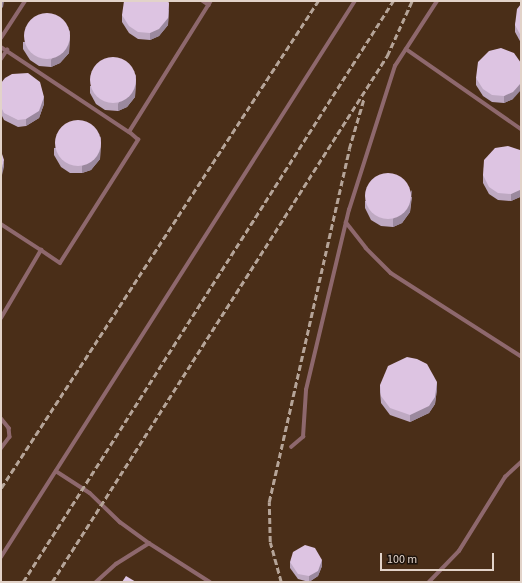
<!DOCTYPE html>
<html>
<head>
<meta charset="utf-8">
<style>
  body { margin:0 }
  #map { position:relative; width:522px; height:583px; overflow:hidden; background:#3e2817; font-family:"Source Sans 3",sans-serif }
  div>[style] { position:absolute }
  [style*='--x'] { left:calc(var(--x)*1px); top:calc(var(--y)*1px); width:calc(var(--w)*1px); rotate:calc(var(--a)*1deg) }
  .built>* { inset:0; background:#4a2e18 }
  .service>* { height:3.5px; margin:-1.75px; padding:0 1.75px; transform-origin:1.75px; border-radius:1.75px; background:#8e686d }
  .rail>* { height:2.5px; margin-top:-1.25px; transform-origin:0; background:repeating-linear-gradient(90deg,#b5a498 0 6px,transparent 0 9px) }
  .wall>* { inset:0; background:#bea9c2 }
  .shaded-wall>* { inset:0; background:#9b899e }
  .building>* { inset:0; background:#ddc4e2 }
  .round { border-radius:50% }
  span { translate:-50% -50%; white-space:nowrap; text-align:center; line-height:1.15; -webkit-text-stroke:4px #1d130c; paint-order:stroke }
  .frame { position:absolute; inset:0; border:2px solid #e2d3c9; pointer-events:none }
  .scale { position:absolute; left:380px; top:553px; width:114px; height:18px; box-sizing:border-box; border:2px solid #e2d3c9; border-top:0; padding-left:5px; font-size:12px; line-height:14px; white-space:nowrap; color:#e2d3c9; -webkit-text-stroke:3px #1d130c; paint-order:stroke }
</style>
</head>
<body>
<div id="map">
  <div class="built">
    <div style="clip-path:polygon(1px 1px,521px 1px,521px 582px,1px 582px)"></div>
  </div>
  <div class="service">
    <div style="--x:203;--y:1;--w:7;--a:34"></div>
    <div style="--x:1;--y:38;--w:44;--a:-57"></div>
    <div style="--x:1;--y:47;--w:154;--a:33.6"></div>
    <div style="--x:406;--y:49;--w:140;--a:34.8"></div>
    <div style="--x:1;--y:59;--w:11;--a:-56"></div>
    <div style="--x:346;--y:222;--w:33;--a:52"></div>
    <div style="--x:366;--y:248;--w:35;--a:45"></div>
    <div style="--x:391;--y:273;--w:154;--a:32.6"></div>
    <div style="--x:1;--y:224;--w:48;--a:33"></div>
    <div style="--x:1;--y:318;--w:79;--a:-59.5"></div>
    <div style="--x:41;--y:250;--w:23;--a:34"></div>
    <div style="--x:60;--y:263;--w:146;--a:-57.6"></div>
    <div style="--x:138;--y:140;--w:12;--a:-138"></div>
    <div style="--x:129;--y:132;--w:155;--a:-58"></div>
    <div style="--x:1;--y:418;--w:13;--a:51"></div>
    <div style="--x:9;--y:428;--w:9;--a:84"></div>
    <div style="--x:10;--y:437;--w:15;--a:127"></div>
    <div style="--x:291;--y:447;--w:16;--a:-40"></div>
    <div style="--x:303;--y:437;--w:47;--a:-86.3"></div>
    <div style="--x:306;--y:390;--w:185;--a:-76.6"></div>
    <div style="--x:349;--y:210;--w:151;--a:-72.3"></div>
    <div style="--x:395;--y:66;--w:77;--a:-57.1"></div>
    <div style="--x:56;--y:471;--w:40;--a:32.9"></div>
    <div style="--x:90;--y:493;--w:42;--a:44"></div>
    <div style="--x:120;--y:522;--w:36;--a:36"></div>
    <div style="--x:149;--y:543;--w:72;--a:32.6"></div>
    <div style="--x:1;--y:557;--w:659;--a:-57.52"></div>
    <div style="--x:96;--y:582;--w:27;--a:-42"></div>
    <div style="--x:116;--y:564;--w:39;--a:-32"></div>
    <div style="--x:429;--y:582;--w:43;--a:-45.9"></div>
    <div style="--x:459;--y:551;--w:87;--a:-58.1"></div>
    <div style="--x:505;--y:477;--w:22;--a:-43"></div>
  </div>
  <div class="rail">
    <div style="--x:1;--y:488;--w:581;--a:-56.94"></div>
    <div style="--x:23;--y:582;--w:689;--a:-57.51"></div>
    <div style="--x:52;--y:582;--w:624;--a:-57.51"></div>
    <div style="--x:387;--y:56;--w:60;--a:-65.6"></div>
    <div style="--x:281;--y:582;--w:41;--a:-105.4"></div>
    <div style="--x:270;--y:542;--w:40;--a:-91.4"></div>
    <div style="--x:269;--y:502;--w:362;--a:-77.2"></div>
    <div style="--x:349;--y:149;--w:53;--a:-73.6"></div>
  </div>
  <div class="wall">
    <div style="clip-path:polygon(521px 4px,521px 43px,515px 32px,515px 25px)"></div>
    <div style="clip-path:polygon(169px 10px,168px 25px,159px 36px,150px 40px,138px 39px,129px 33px,122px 22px,122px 15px)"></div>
    <div style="clip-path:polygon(70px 37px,69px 53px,60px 63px,51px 67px,39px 66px,30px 60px,23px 49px,23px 42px)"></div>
    <div style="clip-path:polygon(476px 78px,513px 99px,504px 103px,492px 102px,483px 96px,476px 85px)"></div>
    <div style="clip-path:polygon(136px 81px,135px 97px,127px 107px,118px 111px,105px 110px,96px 104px,90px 93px,90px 86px)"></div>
    <div style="clip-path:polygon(1px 83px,44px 104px,39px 118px,26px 126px,18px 127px,4px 120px,1px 114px)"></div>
    <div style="clip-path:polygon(101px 143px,100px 159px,91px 170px,82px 173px,70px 173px,61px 167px,54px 155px,54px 148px)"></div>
    <div style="clip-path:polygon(521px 151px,521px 195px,520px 197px,511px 201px,498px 200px,489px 194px,483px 183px,483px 175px)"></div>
    <div style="clip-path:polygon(412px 197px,410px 212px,402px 223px,393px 227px,381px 226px,371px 220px,365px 208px,365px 201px)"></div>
    <div style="clip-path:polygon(380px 385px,437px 389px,435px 404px,429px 413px,410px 422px,390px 415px,381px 403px,380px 392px)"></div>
    <div style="clip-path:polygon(290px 562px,322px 566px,318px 576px,309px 582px,298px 579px,290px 568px)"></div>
  </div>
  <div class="shaded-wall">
    <div style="clip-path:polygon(2px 1px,4px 1px,3px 7px,1px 9px,1px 2px)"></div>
    <div style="clip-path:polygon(169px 3px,168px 25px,159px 36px,150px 40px,150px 33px)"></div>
    <div style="clip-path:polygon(70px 30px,69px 53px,60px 63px,51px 67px,51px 60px)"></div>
    <div style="clip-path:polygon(136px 74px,135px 97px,127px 107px,118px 111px,118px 104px)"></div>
    <div style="clip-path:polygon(521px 83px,521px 90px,513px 99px,504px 103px,504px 96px)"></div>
    <div style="clip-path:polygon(44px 97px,44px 104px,39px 118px,26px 126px,26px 119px)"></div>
    <div style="clip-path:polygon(101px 136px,100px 159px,91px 170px,82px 173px,82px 166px)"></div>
    <div style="clip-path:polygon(4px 160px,4px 167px,2px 175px,1px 176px,1px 169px)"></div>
    <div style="clip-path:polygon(521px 188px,521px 195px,520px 197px,511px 201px,511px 194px)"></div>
    <div style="clip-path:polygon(412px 190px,410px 212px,402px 223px,393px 227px,393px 219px)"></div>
    <div style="clip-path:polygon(437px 382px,437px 389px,435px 404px,429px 413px,410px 422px,410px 415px)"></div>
    <div style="clip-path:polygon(322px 560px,322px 566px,318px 576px,309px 582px,309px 576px)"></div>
  </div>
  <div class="building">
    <div style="clip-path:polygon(124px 1px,168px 1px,169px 3px,168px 18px,159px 29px,150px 33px,138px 32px,129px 26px,122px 15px)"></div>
    <div style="clip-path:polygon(521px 4px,521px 36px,515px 25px,517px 9px)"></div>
    <div class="round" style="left:24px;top:13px;width:46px;height:46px"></div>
    <div style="clip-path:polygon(501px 48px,514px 53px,521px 63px,521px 83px,513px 92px,504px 96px,492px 95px,483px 89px,476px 78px,478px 62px,489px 51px)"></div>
    <div class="round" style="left:90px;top:57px;width:46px;height:46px"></div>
    <div style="clip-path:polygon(28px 73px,40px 82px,44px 97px,39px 111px,26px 119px,18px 120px,4px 113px,1px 107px,1px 83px,5px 78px,12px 74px)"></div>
    <div class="round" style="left:55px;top:120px;width:46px;height:46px"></div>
    <div style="clip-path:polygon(508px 146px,520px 150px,521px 151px,521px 188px,520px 190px,511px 194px,498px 193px,489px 187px,483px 175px,484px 160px,495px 148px)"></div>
    <div style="clip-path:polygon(1px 151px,4px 160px,2px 168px,1px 169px)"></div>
    <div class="round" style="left:365px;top:173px;width:46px;height:46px"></div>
    <div style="clip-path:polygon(407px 357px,417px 359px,427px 364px,437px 382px,435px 397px,429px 406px,410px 415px,390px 408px,381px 396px,380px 385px,388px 366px)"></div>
    <div style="clip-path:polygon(305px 545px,315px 548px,322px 560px,318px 571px,309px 576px,298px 574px,290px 562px,293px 552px)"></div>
    <div style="clip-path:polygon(126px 576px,136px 582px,122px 582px)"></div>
  </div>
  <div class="frame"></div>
  <div class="scale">100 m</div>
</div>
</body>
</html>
